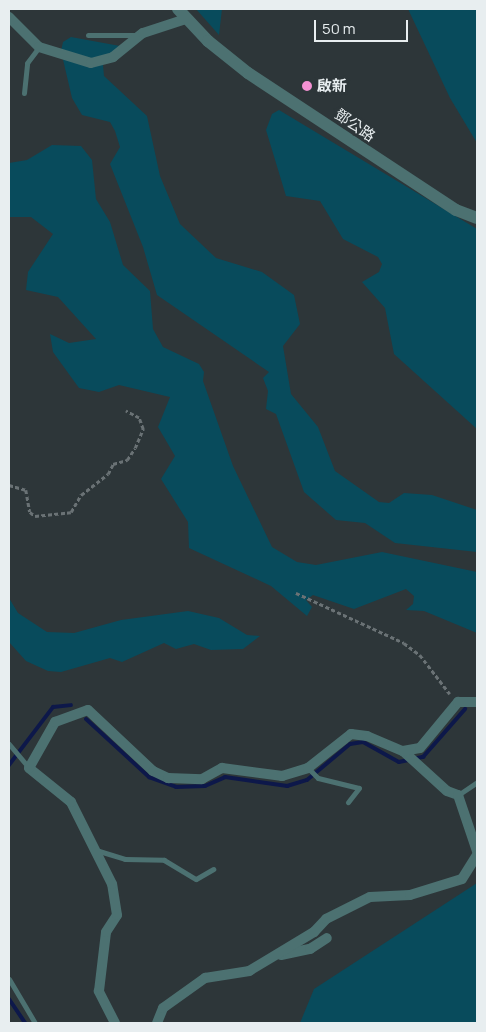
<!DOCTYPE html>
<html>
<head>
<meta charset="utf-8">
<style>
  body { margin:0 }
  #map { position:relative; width:486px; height:1032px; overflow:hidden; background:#2d3639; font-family:Manrope,"Noto Sans TC",sans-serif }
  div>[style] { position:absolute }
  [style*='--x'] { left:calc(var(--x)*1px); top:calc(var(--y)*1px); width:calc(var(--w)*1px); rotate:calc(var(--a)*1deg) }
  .green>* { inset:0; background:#084b5c }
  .stream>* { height:4px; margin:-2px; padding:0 2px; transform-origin:2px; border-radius:2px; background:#0d184a }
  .path>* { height:2.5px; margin-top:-1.25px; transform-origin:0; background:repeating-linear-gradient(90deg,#6a7275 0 4px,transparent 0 6.5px) }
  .service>* { height:5px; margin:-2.5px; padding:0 2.5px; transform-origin:2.5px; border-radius:2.5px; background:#4c7171 }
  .minor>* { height:10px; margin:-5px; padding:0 5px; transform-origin:5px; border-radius:5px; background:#4c7171 }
  .tertiary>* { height:12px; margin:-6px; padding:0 6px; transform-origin:6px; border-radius:6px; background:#4c7171 }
  .dots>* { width:14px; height:14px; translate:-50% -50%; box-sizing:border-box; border:2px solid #2d3639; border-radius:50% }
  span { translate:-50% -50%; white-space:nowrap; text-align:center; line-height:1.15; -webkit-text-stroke:5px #2d3639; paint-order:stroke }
  .poi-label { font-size:15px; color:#e8eef0; font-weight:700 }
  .left { translate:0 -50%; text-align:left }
  .street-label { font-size:15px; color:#e8eef0 }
  .frame { position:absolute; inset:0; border:10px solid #e8eef0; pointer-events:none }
  .scale { position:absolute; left:314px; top:20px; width:94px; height:22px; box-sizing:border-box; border:2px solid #e8eef0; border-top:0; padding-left:6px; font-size:15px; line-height:18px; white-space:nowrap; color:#e8eef0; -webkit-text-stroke:4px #2d3639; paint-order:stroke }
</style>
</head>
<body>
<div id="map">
  <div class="green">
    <div style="clip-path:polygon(196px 9px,222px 9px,219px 35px)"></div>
    <div style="clip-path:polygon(408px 9px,477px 9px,477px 143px,450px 98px)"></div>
    <div style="clip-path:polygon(71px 37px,120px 46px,103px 65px,104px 76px,147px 116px,160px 176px,180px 224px,216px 258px,262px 272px,294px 295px,300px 324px,283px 346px,291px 394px,318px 427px,335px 471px,379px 502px,389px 503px,404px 493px,432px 495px,477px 510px,477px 552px,395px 543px,365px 523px,336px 520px,304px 492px,276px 414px,266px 409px,268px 391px,263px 378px,269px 372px,157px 295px,143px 247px,110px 164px,120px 147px,115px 131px,110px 122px,82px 115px,72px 98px,61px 51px,63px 42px)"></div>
    <div style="clip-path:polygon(279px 110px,477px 229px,477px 429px,394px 354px,385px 308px,362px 282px,379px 272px,382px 264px,378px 257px,343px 239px,320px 201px,286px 196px,266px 130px,272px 114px)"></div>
    <div style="clip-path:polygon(52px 145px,81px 146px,92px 160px,96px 199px,110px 222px,123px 265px,150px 291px,153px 329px,163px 347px,199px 364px,204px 372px,203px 381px,233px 466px,272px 547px,297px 562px,316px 565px,382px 552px,477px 572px,477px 633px,424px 611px,406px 610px,413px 604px,414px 596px,406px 589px,354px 609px,313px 595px,306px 600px,312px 607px,307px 616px,271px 586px,189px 548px,188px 522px,161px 479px,175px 456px,158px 427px,170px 397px,119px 385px,99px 392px,79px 388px,53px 352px,50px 334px,69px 343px,96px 339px,58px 297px,26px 290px,28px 272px,53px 234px,31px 217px,9px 217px,9px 163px,27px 160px)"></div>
    <div style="clip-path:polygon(9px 598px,18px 613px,47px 632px,74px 633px,121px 620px,188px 611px,219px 618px,247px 635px,260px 636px,243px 649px,211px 650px,194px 644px,176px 649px,164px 643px,122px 662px,110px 658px,61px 672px,48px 671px,26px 661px,9px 642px)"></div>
    <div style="clip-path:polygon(477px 883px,477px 1023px,300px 1023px,314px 989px)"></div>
  </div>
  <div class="stream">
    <div style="--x:86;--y:719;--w:86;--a:42.6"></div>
    <div style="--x:149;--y:777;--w:29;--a:20"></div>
    <div style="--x:176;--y:787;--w:29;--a:-2"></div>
    <div style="--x:205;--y:786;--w:22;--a:-24"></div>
    <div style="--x:225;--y:777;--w:63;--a:8.3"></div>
    <div style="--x:287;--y:786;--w:21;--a:-17"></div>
    <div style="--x:307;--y:780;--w:56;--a:-39.9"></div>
    <div style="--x:350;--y:744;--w:13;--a:-9"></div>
    <div style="--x:363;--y:742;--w:41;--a:29.1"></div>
    <div style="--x:399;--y:762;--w:25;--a:-12"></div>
    <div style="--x:423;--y:757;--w:64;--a:-48.8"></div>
    <div style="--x:9;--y:765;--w:73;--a:-52.8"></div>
    <div style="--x:53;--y:707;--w:18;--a:-6"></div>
    <div style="--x:9;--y:999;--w:29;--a:56"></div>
  </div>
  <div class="path">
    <div style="--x:9;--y:485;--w:18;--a:16"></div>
    <div style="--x:26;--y:490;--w:22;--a:80"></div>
    <div style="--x:30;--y:512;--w:6;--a:39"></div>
    <div style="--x:35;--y:516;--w:36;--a:-6"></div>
    <div style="--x:71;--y:512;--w:20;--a:-60"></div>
    <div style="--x:81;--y:495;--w:34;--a:-38"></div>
    <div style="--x:108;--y:474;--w:11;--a:-63"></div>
    <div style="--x:113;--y:464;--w:15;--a:-16"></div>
    <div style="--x:127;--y:460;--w:14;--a:-56"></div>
    <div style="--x:135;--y:448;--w:21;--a:-67"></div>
    <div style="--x:143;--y:429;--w:12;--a:-110"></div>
    <div style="--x:139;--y:418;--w:15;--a:-152"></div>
    <div style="--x:296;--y:593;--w:119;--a:24.8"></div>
    <div style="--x:404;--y:643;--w:20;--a:37"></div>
    <div style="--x:420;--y:655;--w:49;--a:52.4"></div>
  </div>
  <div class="service">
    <div style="--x:88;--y:35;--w:49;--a:0"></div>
    <div style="--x:24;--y:93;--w:30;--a:-84"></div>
    <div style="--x:27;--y:63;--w:20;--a:-53"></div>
    <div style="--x:9;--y:744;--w:31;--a:50"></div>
    <div style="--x:308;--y:768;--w:14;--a:45"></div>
    <div style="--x:318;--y:778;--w:42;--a:13.7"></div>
    <div style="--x:359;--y:788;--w:18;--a:128"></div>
    <div style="--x:458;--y:795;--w:23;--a:-34"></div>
    <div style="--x:99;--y:851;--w:27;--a:17"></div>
    <div style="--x:125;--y:859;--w:39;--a:1"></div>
    <div style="--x:164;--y:860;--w:37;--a:31"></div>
    <div style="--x:196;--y:879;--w:20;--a:-30"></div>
    <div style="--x:9;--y:979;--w:51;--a:59.4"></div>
  </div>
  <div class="minor">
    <div style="--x:9;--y:17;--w:42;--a:45"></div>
    <div style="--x:39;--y:47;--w:54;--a:17.1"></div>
    <div style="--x:91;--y:63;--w:23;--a:-15"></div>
    <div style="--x:113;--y:57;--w:38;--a:-39"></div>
    <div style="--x:143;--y:33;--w:45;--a:-18"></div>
    <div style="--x:403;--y:751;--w:59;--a:42.3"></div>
    <div style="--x:447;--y:791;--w:12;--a:20"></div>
    <div style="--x:458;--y:795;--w:59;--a:71.3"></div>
    <div style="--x:281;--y:955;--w:30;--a:-12"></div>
    <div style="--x:310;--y:949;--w:20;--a:-33"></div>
    <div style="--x:115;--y:1023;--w:36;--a:-117"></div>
    <div style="--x:99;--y:991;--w:59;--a:-83.2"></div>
    <div style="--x:106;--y:932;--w:20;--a:-57"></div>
    <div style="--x:117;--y:915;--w:31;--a:-99"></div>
    <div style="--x:112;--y:884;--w:92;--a:-116.6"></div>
    <div style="--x:71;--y:802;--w:54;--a:-141"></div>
    <div style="--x:29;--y:768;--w:53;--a:-60.5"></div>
    <div style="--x:55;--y:722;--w:35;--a:-20"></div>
    <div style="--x:88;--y:710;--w:89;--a:43.2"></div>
    <div style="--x:153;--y:771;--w:17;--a:25"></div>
    <div style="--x:168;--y:778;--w:34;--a:2"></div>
    <div style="--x:202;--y:779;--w:23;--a:-29"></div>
    <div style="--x:222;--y:768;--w:61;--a:7.6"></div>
    <div style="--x:282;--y:776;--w:27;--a:-17"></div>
    <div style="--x:308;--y:768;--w:55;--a:-38.3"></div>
    <div style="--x:351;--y:734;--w:16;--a:7"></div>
    <div style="--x:367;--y:736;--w:39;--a:23"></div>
    <div style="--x:403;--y:751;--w:17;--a:-10"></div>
    <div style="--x:420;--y:748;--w:60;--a:-50.4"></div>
    <div style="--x:458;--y:702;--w:19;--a:0"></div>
    <div style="--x:157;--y:1023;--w:16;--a:-68"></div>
    <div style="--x:163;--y:1008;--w:52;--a:-35.5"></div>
    <div style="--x:205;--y:978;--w:45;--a:-9"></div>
    <div style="--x:249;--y:971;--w:76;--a:-31"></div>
    <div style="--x:314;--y:932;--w:18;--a:-47"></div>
    <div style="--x:326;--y:919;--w:49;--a:-26.6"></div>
    <div style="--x:370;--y:897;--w:40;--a:-2.9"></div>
    <div style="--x:410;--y:895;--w:54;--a:-17.1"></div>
    <div style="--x:462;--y:879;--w:28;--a:-58"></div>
  </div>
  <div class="tertiary">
    <div style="--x:178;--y:9;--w:44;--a:46.8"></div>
    <div style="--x:208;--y:41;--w:51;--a:38.7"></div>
    <div style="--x:248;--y:73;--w:249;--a:33.4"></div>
    <div style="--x:456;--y:210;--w:22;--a:21"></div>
  </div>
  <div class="dots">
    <div style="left:307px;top:86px;background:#f491d3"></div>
  </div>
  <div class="poi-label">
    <span class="left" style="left:317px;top:86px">啟新</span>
  </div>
  <div class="street-label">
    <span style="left:355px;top:125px;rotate:34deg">鄧公路</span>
  </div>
  <div class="frame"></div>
  <div class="scale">50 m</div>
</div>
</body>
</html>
